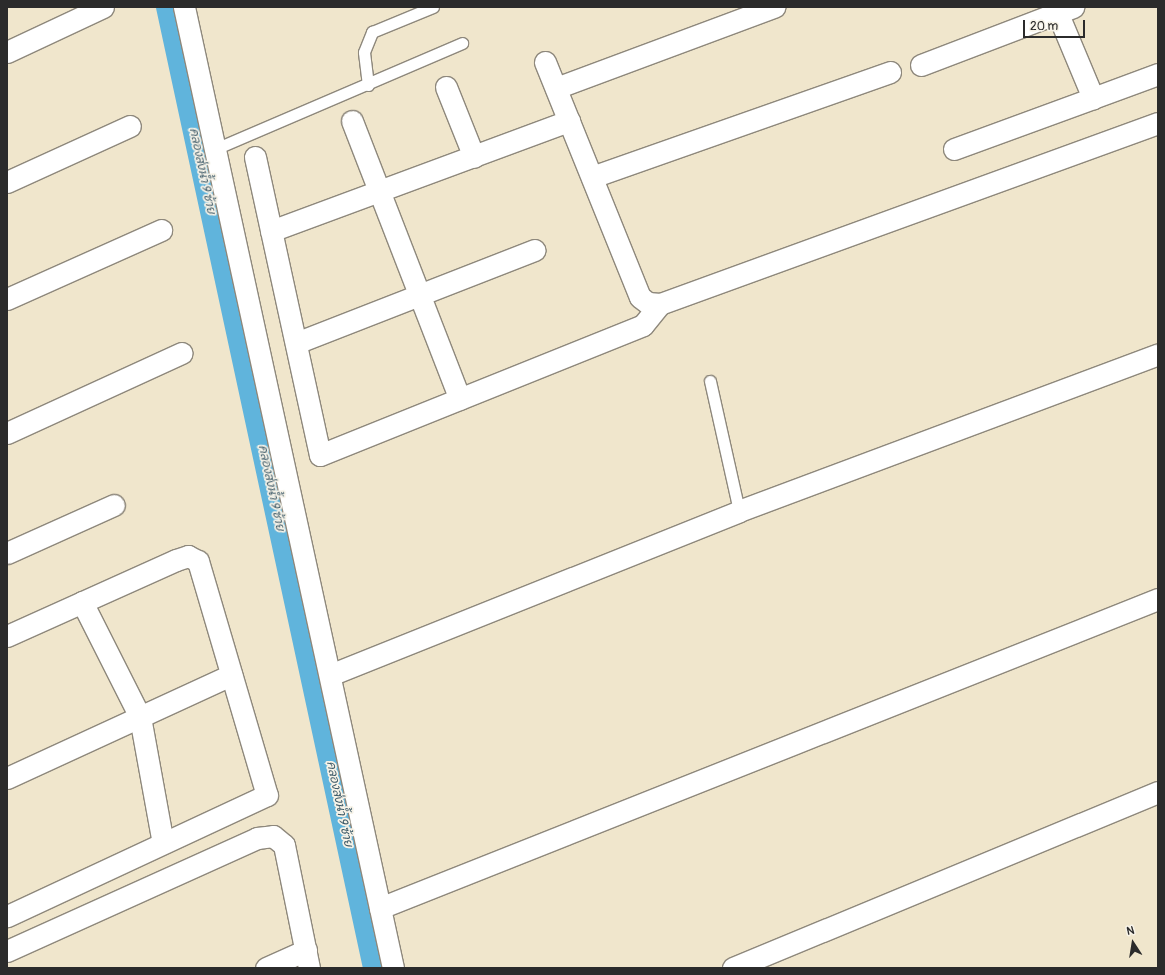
<!DOCTYPE html>
<html>
<head>
<meta charset="utf-8">
<style>
  body { margin:0 }
  #map { position:relative; width:1165px; height:975px; overflow:hidden; background:#f0e6cc; font-family:Pangolin,"Playpen Sans Thai",sans-serif }
  div>[style] { position:absolute }
  [style*='--x'] { left:calc(var(--x)*1px); top:calc(var(--y)*1px); width:calc(var(--w)*1px); rotate:calc(var(--a)*1deg) }
  .canal>* { height:22px; margin:-11px; padding:0 11px; transform-origin:11px; border-radius:11px; background:#60b4dc }
  .roads { filter:drop-shadow(1px 0 #8e887c) drop-shadow(-1px 0 #8e887c) drop-shadow(0 1px #8e887c) drop-shadow(0 -1px #8e887c) }
  .lane>* { height:11px; margin:-5.5px; padding:0 5.5px; transform-origin:5.5px; border-radius:5.5px; background:#fff }
  .street>* { height:21px; margin:-10.5px; padding:0 10.5px; transform-origin:10.5px; border-radius:10.5px; background:#fff }
  span { translate:-50% -50%; white-space:nowrap; text-align:center; line-height:1.15; -webkit-text-stroke:3.5px #f7f3e8; paint-order:stroke }
  .water-label { font-size:12px; color:#3e5b69; font-style:italic }
  .frame { position:absolute; inset:0; border:8px solid #2b2b2b; pointer-events:none }
  .north { position:absolute; left:1113px; top:923px; width:40px; height:40px; -webkit-text-stroke:3px #f7f3e8; paint-order:stroke; rotate:348deg; font-size:11px; font-weight:700; line-height:16px; text-align:center; color:#2b2b2b }
  .north::after { content:''; display:block; margin:auto; width:14px; height:18px; background:#2b2b2b; clip-path:polygon(50% 0,100% 100%,50% 72%,0 100%) }
  .scale { position:absolute; left:1023px; top:20px; width:62px; height:18px; box-sizing:border-box; border:2px solid #2b2b2b; border-top:0; padding-left:5px; font-size:12px; line-height:14px; white-space:nowrap; color:#2b2b2b; -webkit-text-stroke:3px #f7f3e8; paint-order:stroke }
</style>
</head>
<body>
<div id="map">
  <div class="canal">
    <div style="--x:167;--y:7;--w:983;--a:77.84"></div>
  </div>
  <div class="roads">
    <div class="lane">
      <div style="--x:368;--y:85;--w:33;--a:-97"></div>
      <div style="--x:364;--y:52;--w:22;--a:-68"></div>
      <div style="--x:372;--y:32;--w:66;--a:-22.3"></div>
      <div style="--x:215;--y:149;--w:269;--a:-23.2"></div>
      <div style="--x:710;--y:381;--w:133;--a:77.4"></div>
    </div>
    <div class="street">
      <div style="--x:184;--y:7;--w:983;--a:77.73"></div>
      <div style="--x:1055;--y:7;--w:99;--a:67.3"></div>
      <div style="--x:1093;--y:98;--w:69;--a:-20.3"></div>
      <div style="--x:7;--y:52;--w:106;--a:-25.1"></div>
      <div style="--x:545;--y:62;--w:253;--a:68"></div>
      <div style="--x:640;--y:297;--w:10;--a:37"></div>
      <div style="--x:648;--y:303;--w:12;--a:5"></div>
      <div style="--x:660;--y:304;--w:530;--a:-19.97"></div>
      <div style="--x:921;--y:65;--w:163;--a:-20.9"></div>
      <div style="--x:446;--y:87;--w:75;--a:68.2"></div>
      <div style="--x:556;--y:88;--w:233;--a:-20.4"></div>
      <div style="--x:352;--y:121;--w:298;--a:68.8"></div>
      <div style="--x:954;--y:149;--w:148;--a:-20.1"></div>
      <div style="--x:255;--y:157;--w:305;--a:77.7"></div>
      <div style="--x:320;--y:455;--w:348;--a:-21.9"></div>
      <div style="--x:643;--y:325;--w:27;--a:-51"></div>
      <div style="--x:592;--y:177;--w:316;--a:-19.4"></div>
      <div style="--x:7;--y:182;--w:135;--a:-24.5"></div>
      <div style="--x:271;--y:231;--w:318;--a:-20.3"></div>
      <div style="--x:7;--y:299;--w:169;--a:-24.1"></div>
      <div style="--x:296;--y:343;--w:256;--a:-21.3"></div>
      <div style="--x:7;--y:433;--w:192;--a:-24.6"></div>
      <div style="--x:7;--y:553;--w:117;--a:-24.2"></div>
      <div style="--x:82;--y:602;--w:129;--a:63.2"></div>
      <div style="--x:140;--y:717;--w:128;--a:79.7"></div>
      <div style="--x:7;--y:636;--w:185;--a:-24.2"></div>
      <div style="--x:176;--y:560;--w:13;--a:-18"></div>
      <div style="--x:188;--y:556;--w:11;--a:27"></div>
      <div style="--x:198;--y:561;--w:244;--a:73.6"></div>
      <div style="--x:267;--y:795;--w:287;--a:155"></div>
      <div style="--x:330;--y:675;--w:441;--a:-21.8"></div>
      <div style="--x:739;--y:511;--w:447;--a:-20.5"></div>
      <div style="--x:7;--y:778;--w:247;--a:-24.7"></div>
      <div style="--x:380;--y:908;--w:837;--a:-21.66"></div>
      <div style="--x:7;--y:951;--w:274;--a:-24.3"></div>
      <div style="--x:257;--y:838;--w:16;--a:-7"></div>
      <div style="--x:273;--y:836;--w:14;--a:39"></div>
      <div style="--x:284;--y:845;--w:126;--a:78.5"></div>
      <div style="--x:266;--y:968;--w:44;--a:-24.2"></div>
      <div style="--x:733;--y:968;--w:460;--a:-22.5"></div>
    </div>
  </div>
  <div class="water-label">
    <span style="left:202px;top:171px;rotate:78deg">คลองส่งน้ำ 9 ซ้าย</span>
    <span style="left:271px;top:488px;rotate:78deg">คลองส่งน้ำ 9 ซ้าย</span>
    <span style="left:339px;top:804px;rotate:78deg">คลองส่งน้ำ 9 ซ้าย</span>
  </div>
  <div class="frame"></div>
  <div class="north">N</div>
  <div class="scale">20 m</div>
</div>
</body>
</html>
